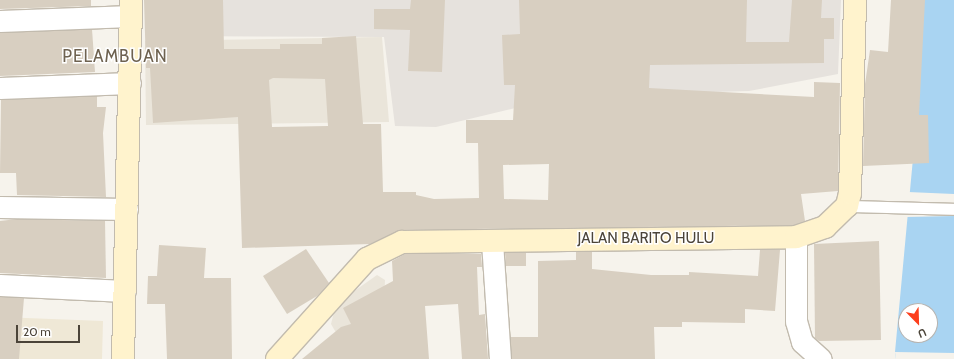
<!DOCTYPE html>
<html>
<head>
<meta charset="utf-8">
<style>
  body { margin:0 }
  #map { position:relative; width:954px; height:359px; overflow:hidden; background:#f6f3ec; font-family:Cabin,sans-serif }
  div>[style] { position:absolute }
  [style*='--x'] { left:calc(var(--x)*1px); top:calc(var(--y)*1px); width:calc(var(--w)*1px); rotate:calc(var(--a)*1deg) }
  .residential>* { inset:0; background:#eae5da }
  .industrial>* { inset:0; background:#e6e2dd }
  .education>* { inset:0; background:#efe8d6 }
  .water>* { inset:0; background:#a9d4f2 }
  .pier>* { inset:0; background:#f6f3ec }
  .building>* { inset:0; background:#d8cfc1 }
  .roads { filter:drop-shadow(1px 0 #c2bbae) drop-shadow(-1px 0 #c2bbae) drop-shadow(0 1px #c2bbae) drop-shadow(0 -1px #c2bbae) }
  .lane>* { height:11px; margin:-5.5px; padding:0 5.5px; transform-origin:5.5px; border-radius:5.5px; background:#fff }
  .street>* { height:21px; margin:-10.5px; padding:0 10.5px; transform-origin:10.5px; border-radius:10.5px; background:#fff }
  .secondary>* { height:22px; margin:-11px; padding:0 11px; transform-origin:11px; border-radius:11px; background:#fff3cd }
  span { translate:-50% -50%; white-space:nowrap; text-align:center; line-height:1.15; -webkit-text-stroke:3px #fff; paint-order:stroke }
  .street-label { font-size:15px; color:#4b4439 }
  .quarter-label { font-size:17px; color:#6e6250; letter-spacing:1px }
  .north { position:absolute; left:898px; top:303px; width:40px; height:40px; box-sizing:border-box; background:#fff; border:1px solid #b7b4b0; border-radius:50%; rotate:157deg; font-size:11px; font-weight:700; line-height:16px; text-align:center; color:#4b4439 }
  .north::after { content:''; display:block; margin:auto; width:14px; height:18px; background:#fc3f1d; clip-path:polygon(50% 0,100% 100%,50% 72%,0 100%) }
  .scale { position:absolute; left:16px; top:325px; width:64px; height:18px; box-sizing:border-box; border:2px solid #4b4439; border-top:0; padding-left:5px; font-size:12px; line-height:14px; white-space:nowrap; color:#4b4439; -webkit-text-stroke:3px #fff; paint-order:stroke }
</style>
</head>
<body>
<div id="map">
  <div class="residential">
    <div style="clip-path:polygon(382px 37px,389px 122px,146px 125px,145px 41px)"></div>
    <div style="clip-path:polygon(377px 275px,385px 280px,384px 300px,345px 348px,331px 324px,336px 304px)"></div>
  </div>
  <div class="industrial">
    <div style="clip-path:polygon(169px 0,841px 0,838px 74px,749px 91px,566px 96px,436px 127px,395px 126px,384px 37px,170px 36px)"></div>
  </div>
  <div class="education">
    <div style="clip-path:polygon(0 317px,103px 321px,102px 359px,0 359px)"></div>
  </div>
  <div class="water">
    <div style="clip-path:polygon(evenodd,911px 0,954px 0,954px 359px,896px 359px,895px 352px,916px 126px,911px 0,906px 311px,930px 311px,930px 335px,906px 335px,906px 311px)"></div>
  </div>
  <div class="pier">
    <div style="clip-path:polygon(908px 192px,954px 194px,954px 216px,906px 217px)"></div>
    <div style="clip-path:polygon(895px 352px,954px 353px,954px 359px,896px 359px)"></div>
  </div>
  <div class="building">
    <div style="clip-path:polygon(0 0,91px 0,91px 6px,0 9px)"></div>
    <div style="clip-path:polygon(evenodd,144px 0,223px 0,224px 49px,280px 49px,280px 44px,322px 44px,322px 38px,356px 36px,363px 124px,381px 124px,383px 192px,416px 192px,416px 195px,434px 199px,479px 198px,478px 143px,466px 143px,466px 120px,513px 120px,515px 85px,504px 85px,502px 35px,520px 34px,519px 0,747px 0,746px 42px,789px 42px,792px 0,822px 0,821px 18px,834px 18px,834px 39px,824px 39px,824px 63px,650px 65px,649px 88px,814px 97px,814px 82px,840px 83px,838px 191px,801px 194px,805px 221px,794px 225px,402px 230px,370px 244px,242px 248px,238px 117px,153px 123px,150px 68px,146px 68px,144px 0,273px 78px,325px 79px,328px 126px,272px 127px,269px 80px,273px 78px,144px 0,549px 164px,548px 200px,504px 199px,503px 165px,549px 164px)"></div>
    <div style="clip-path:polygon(411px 0,445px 0,442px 72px,408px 71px,410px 30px,374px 29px,374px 9px,410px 9px)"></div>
    <div style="clip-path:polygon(891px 0,925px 0,919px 115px,928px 115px,929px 163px,863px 166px,865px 84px,870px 50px,888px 52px)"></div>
    <div style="clip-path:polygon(92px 29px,95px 72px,0 76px,0 33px)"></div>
    <div style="clip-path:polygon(97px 96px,97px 107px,106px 107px,103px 133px,106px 197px,17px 195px,16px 173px,0 173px,1px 100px)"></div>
    <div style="clip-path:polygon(17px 219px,105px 221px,106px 278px,0 273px,0 221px)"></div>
    <div style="clip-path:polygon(879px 241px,881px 340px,819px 341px,815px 338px,814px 244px)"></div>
    <div style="clip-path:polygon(159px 245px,206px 248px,204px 278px,231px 278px,232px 359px,167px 359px,165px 304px,147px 304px,148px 276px,157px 276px)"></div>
    <div style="clip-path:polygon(306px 249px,329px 283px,317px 296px,287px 314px,263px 276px)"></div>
    <div style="clip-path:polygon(760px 250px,780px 250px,775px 311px,745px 309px,745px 323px,682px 322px,682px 327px,654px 327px,655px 359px,512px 359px,510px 337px,538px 337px,538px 261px,576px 260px,576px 252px,592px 252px,592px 269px,651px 275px,689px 275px,689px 272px,758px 276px)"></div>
    <div style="clip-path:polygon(505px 253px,526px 253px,526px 266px,506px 266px)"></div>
    <div style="clip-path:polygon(405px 254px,481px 254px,482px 267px,477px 267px,479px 315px,485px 314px,488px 359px,462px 359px,458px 304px,425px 306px,429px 359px,302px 359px,341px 327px,351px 324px,343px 308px,393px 281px,392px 261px)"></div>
    <div style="clip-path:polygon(0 297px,24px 298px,19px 359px,0 359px)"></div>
  </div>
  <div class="roads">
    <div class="lane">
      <div style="--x:847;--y:206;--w:107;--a:1.6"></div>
    </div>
    <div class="street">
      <div style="--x:0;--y:21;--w:131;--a:-2.2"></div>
      <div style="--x:0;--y:88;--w:130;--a:-2.2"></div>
      <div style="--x:0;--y:207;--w:127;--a:0.9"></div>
      <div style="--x:796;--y:237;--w:84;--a:90"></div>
      <div style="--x:796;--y:321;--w:22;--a:74"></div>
      <div style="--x:802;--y:342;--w:25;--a:42"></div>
      <div style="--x:492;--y:242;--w:117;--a:86.1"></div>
      <div style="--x:0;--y:285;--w:125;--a:2.7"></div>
    </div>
    <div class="secondary">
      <div style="--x:123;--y:359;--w:359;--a:-88.7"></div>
      <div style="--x:277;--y:359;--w:135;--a:-48"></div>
      <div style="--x:367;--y:259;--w:39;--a:-26"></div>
      <div style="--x:402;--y:242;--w:394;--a:-0.7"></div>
      <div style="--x:796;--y:237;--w:31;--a:-19"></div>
      <div style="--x:825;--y:227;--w:30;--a:-44"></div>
      <div style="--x:847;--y:206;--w:13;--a:-77"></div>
      <div style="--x:850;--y:193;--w:193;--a:-88.5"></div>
    </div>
  </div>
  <div class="street-label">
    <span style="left:646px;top:239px">JALAN BARITO HULU</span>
  </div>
  <div class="quarter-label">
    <span style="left:115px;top:57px">PELAMBUAN</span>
  </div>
  <div class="north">U</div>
  <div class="scale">20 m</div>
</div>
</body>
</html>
